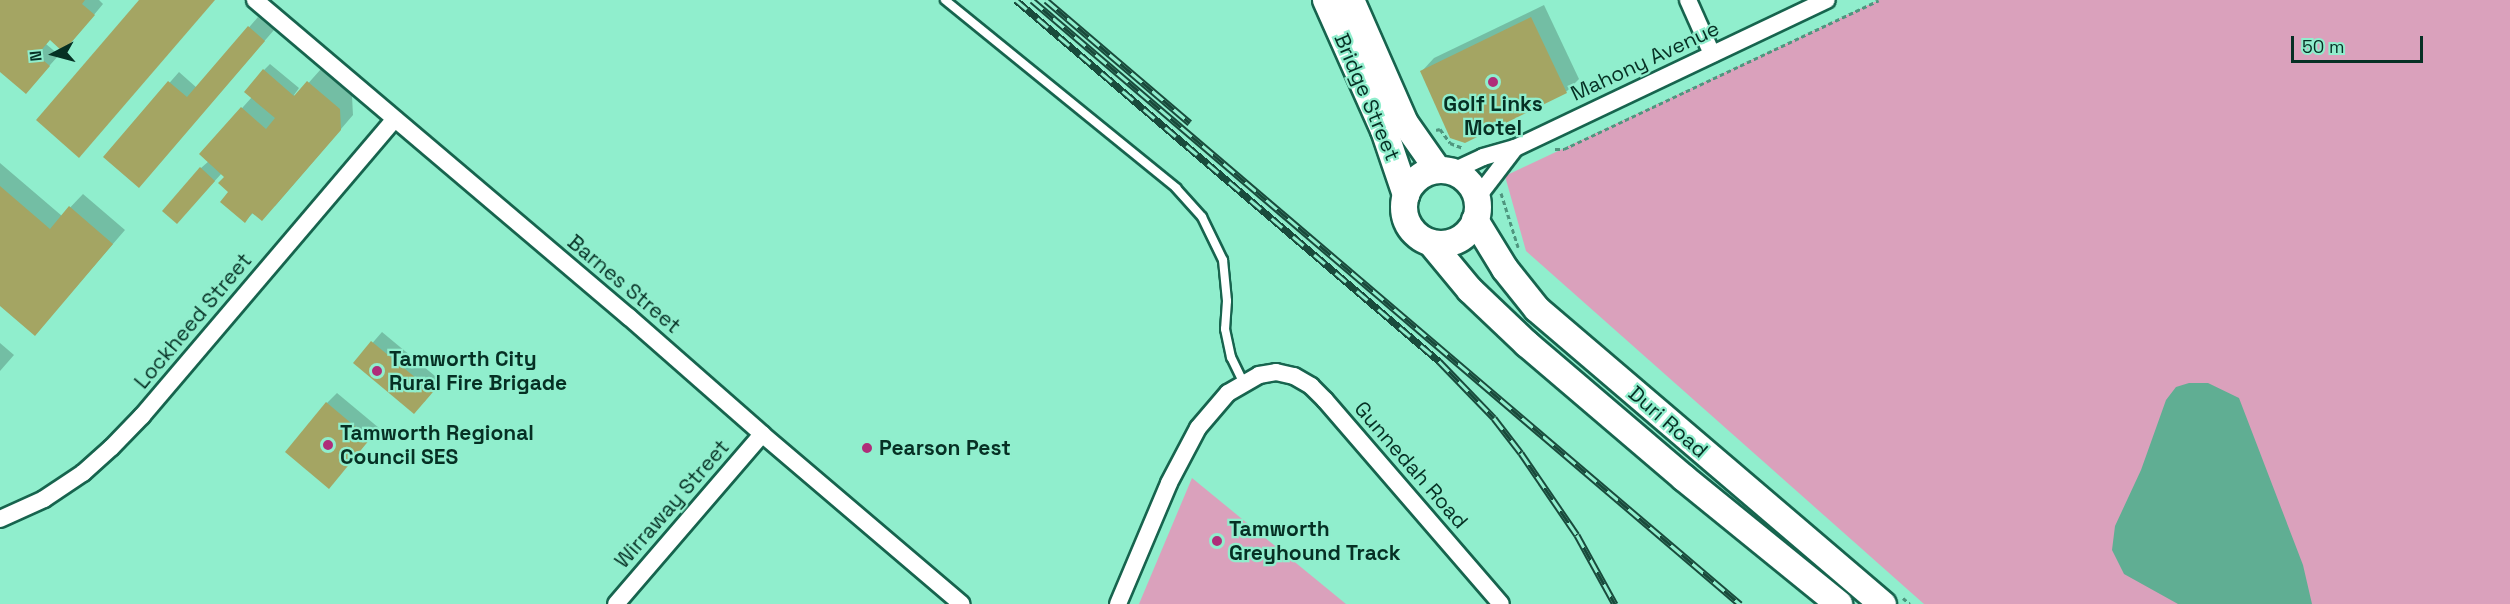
<!DOCTYPE html>
<html>
<head>
<meta charset="utf-8">
<style>
  body { margin:0 }
  #map { position:relative; width:2510px; height:604px; overflow:hidden; background:#90eecd; font-family:"Space Grotesk",sans-serif }
  div>[style] { position:absolute }
  [style*='--x'] { left:calc(var(--x)*1px); top:calc(var(--y)*1px); width:calc(var(--w)*1px); rotate:calc(var(--a)*1deg) }
  .green>* { inset:0; background:#daa1bc }
  .water>* { inset:0; background:#60ae93 }
  .shadow>* { inset:0; background:#0003 }
  .building>* { inset:0; background:#a4a563 }
  .path>* { height:3px; margin-top:-1.5px; transform-origin:0; background:repeating-linear-gradient(90deg,#4f957e 0 4.5px,transparent 0 7.5px) }
  .roads { filter:drop-shadow(2px 0 #17644e) drop-shadow(-2px 0 #17644e) drop-shadow(0 2px #17644e) drop-shadow(0 -2px #17644e) }
  .lane>* { height:8px; margin:-4px; padding:0 4px; transform-origin:4px; border-radius:4px; background:#fff }
  .street>* { height:16px; margin:-8px; padding:0 8px; transform-origin:8px; border-radius:8px; background:#fff }
  .primary>* { height:26px; margin:-13px; padding:0 13px; transform-origin:13px; border-radius:13px; background:#fff }
  .primary>.ring { margin:-13px; padding:0; box-sizing:content-box; background:none; border:26px solid #fff; border-radius:50% }
  .rail>* { height:7px; margin-top:-3.5px; transform-origin:0; background:repeating-linear-gradient(90deg,#90eecd 0 14px,#194b3c 0 28px); box-sizing:border-box; border-block:2px solid #194b3c }
  .dots>* { width:16px; height:16px; translate:-50% -50%; box-sizing:border-box; border:3px solid #90eecd; border-radius:50% }
  span { translate:-50% -50%; white-space:nowrap; text-align:center; line-height:1.15; -webkit-text-stroke:4.5px #90eecd; paint-order:stroke }
  .street-label { font-size:21px; color:#063024 }
  .poi-label { font-size:21px; color:#063024; font-weight:700 }
  .left { translate:0 -50%; text-align:left }
  .north { position:absolute; left:24px; top:24px; width:60px; height:60px; -webkit-text-stroke:4px #90eecd; paint-order:stroke; rotate:264deg; font-size:16px; font-weight:700; line-height:24px; text-align:center; color:#063024 }
  .north::after { content:''; display:block; margin:auto; width:21px; height:27px; background:#063024; clip-path:polygon(50% 0,100% 100%,50% 72%,0 100%) }
  .scale { position:absolute; left:2291px; top:36px; width:132px; height:27px; box-sizing:border-box; border:3px solid #063024; border-top:0; padding-left:8px; font-size:18px; line-height:21px; white-space:nowrap; color:#063024; -webkit-text-stroke:4px #90eecd; paint-order:stroke }
</style>
</head>
<body>
<div id="map">
  <div class="green">
    <div style="clip-path:polygon(1879px 0,2510px 0,2510px 604px,1924px 604px,1526px 251px,1505px 176px)"></div>
    <div style="clip-path:polygon(1192px 478px,1346px 604px,1139px 604px)"></div>
  </div>
  <div class="water">
    <div style="clip-path:polygon(2189px 383px,2208px 383px,2239px 398px,2303px 565px,2312px 604px,2178px 604px,2124px 574px,2112px 550px,2115px 526px,2141px 470px,2166px 400px,2176px 387px)"></div>
  </div>
  <div class="shadow">
    <div style="clip-path:polygon(0 0,99px 0,103px 4px,73px 40px,50px 39px,46px 44px,59px 55px,26px 92px,0 70px)"></div>
    <div style="clip-path:polygon(1544px 5px,1579px 79px,1567px 91px,1465px 142px,1422px 71px,1434px 58px)"></div>
    <div style="clip-path:polygon(258px 17px,274px 30px,139px 186px,105px 156px,179px 72px,197px 88px)"></div>
    <div style="clip-path:polygon(270px 64px,299px 88px,294px 95px,296px 97px,321px 69px,352px 96px,353px 115px,275px 206px,254px 212px,245px 221px,231px 192px,226px 176px,222px 173px,183px 216px,201px 168px,209px 161px,201px 154px,252px 97px,264px 70px)"></div>
    <div style="clip-path:polygon(0 163px,62px 216px,83px 194px,125px 230px,35px 334px,0 304px)"></div>
    <div style="clip-path:polygon(382px 332px,441px 381px,424px 402px,355px 363px)"></div>
    <div style="clip-path:polygon(0 343px,14px 355px,0 371px)"></div>
    <div style="clip-path:polygon(337px 393px,379px 428px,329px 487px,327px 403px)"></div>
  </div>
  <div class="building">
    <div style="clip-path:polygon(0 0,85px 0,82px 4px,95px 15px,63px 52px,50px 40px,37px 55px,50px 66px,26px 94px,0 72px)"></div>
    <div style="clip-path:polygon(139px 0,215px 0,79px 158px,36px 120px)"></div>
    <div style="clip-path:polygon(1531px 17px,1567px 93px,1465px 143px,1450px 138px,1420px 71px)"></div>
    <div style="clip-path:polygon(248px 26px,265px 41px,139px 188px,103px 157px,168px 81px,187px 97px)"></div>
    <div style="clip-path:polygon(263px 69px,294px 96px,307px 81px,340px 109px,341px 130px,262px 221px,252px 213px,245px 223px,220px 202px,228px 192px,218px 183px,224px 177px,199px 154px,241px 107px,266px 129px,275px 118px,244px 92px)"></div>
    <div style="clip-path:polygon(200px 167px,215px 181px,177px 224px,162px 211px)"></div>
    <div style="clip-path:polygon(0 186px,50px 229px,69px 206px,113px 244px,35px 336px,0 306px)"></div>
    <div style="clip-path:polygon(371px 341px,433px 392px,414px 414px,353px 363px)"></div>
    <div style="clip-path:polygon(326px 402px,370px 439px,329px 489px,285px 452px)"></div>
  </div>
  <div class="path">
    <div style="--x:1436;--y:130;--w:4;--a:-14"></div>
    <div style="--x:1440;--y:129;--w:17;--a:54"></div>
    <div style="--x:1450;--y:143;--w:14;--a:21"></div>
    <div style="--x:1555;--y:149;--w:9;--a:0"></div>
    <div style="--x:1564;--y:149;--w:348;--a:-25.3"></div>
    <div style="--x:1501;--y:193;--w:57;--a:72.5"></div>
    <div style="--x:1903;--y:598;--w:9;--a:41"></div>
  </div>
  <div class="roads">
    <div class="lane">
      <div style="--x:945;--y:0;--w:298;--a:39.1"></div>
      <div style="--x:1176;--y:188;--w:39;--a:48"></div>
      <div style="--x:1202;--y:217;--w:48;--a:64"></div>
      <div style="--x:1223;--y:260;--w:41;--a:84.4"></div>
      <div style="--x:1227;--y:301;--w:28;--a:94"></div>
      <div style="--x:1225;--y:329;--w:29;--a:78"></div>
      <div style="--x:1231;--y:357;--w:28;--a:64"></div>
    </div>
    <div class="street">
      <div style="--x:255;--y:0;--w:490;--a:40.3"></div>
      <div style="--x:629;--y:317;--w:177;--a:41.3"></div>
      <div style="--x:762;--y:434;--w:262;--a:40.4"></div>
      <div style="--x:1688;--y:0;--w:59;--a:66"></div>
      <div style="--x:1451;--y:172;--w:35;--a:-25"></div>
      <div style="--x:1483;--y:157;--w:33;--a:-16"></div>
      <div style="--x:1515;--y:148;--w:345;--a:-25.4"></div>
      <div style="--x:1476;--y:199;--w:64;--a:-52.6"></div>
      <div style="--x:0;--y:519;--w:48;--a:-24.4"></div>
      <div style="--x:44;--y:499;--w:47;--a:-33.7"></div>
      <div style="--x:83;--y:473;--w:38;--a:-42"></div>
      <div style="--x:111;--y:448;--w:45;--a:-45.9"></div>
      <div style="--x:142;--y:416;--w:389;--a:-49.6"></div>
      <div style="--x:616;--y:604;--w:224;--a:-49.3"></div>
      <div style="--x:1118;--y:604;--w:131;--a:-67.1"></div>
      <div style="--x:1169;--y:483;--w:62;--a:-62.2"></div>
      <div style="--x:1198;--y:428;--w:46;--a:-49.4"></div>
      <div style="--x:1228;--y:393;--w:36;--a:-30"></div>
      <div style="--x:1259;--y:375;--w:17;--a:-10"></div>
      <div style="--x:1276;--y:372;--w:18;--a:13"></div>
      <div style="--x:1294;--y:376;--w:20;--a:30"></div>
      <div style="--x:1311;--y:386;--w:20;--a:45"></div>
      <div style="--x:1325;--y:400;--w:269;--a:49.2"></div>
    </div>
    <div class="primary">
      <div style="--x:1326;--y:0;--w:142;--a:66"></div>
      <div style="--x:1384;--y:130;--w:69;--a:71.3"></div>
      <div style="--x:1351;--y:0;--w:134;--a:66.3"></div>
      <div style="--x:1405;--y:123;--w:57;--a:54.9"></div>
      <div class="ring" style="left:1404px;top:170px;width:48px;height:48px"></div>
      <div style="--x:1475;--y:220;--w:57;--a:58.5"></div>
      <div style="--x:1505;--y:269;--w:51;--a:51.3"></div>
      <div style="--x:1537;--y:309;--w:455;--a:40.5"></div>
      <div style="--x:1431;--y:243;--w:61;--a:50.3"></div>
      <div style="--x:1470;--y:290;--w:79;--a:43.5"></div>
      <div style="--x:1527;--y:344;--w:206;--a:40.5"></div>
      <div style="--x:1684;--y:478;--w:200;--a:39.1"></div>
    </div>
  </div>
  <div class="rail">
    <div style="--x:1016;--y:0;--w:556;--a:40.48"></div>
    <div style="--x:1439;--y:361;--w:79;--a:46"></div>
    <div style="--x:1494;--y:418;--w:44;--a:52.4"></div>
    <div style="--x:1521;--y:453;--w:99;--a:55.7"></div>
    <div style="--x:1577;--y:535;--w:79;--a:61.2"></div>
    <div style="--x:1032;--y:0;--w:931;--a:40.47"></div>
    <div style="--x:1046;--y:0;--w:189;--a:40.5"></div>
  </div>
  <div class="dots">
    <div style="left:1493px;top:82px;background:#af2d79"></div>
    <div style="left:377px;top:371px;background:#af2d79"></div>
    <div style="left:328px;top:445px;background:#af2d79"></div>
    <div style="left:867px;top:448px;background:#af2d79"></div>
    <div style="left:1217px;top:541px;background:#af2d79"></div>
  </div>
  <div class="street-label">
    <span style="left:1645px;top:61px;rotate:-25deg">Mahony Avenue</span>
    <span style="left:1367px;top:97px;rotate:67deg">Bridge Street</span>
    <span style="left:624px;top:284px;rotate:40deg">Barnes Street</span>
    <span style="left:193px;top:321px;rotate:-50deg">Lockheed Street</span>
    <span style="left:1668px;top:422px;rotate:41deg">Duri Road</span>
    <span style="left:1411px;top:465px;rotate:49deg">Gunnedah Road</span>
    <span style="left:672px;top:504px;rotate:-49deg">Wirraway Street</span>
  </div>
  <div class="poi-label">
    <span style="left:1493px;top:116px">Golf Links<br>Motel</span>
    <span class="left" style="left:389px;top:371px">Tamworth City<br>Rural Fire Brigade</span>
    <span class="left" style="left:340px;top:445px">Tamworth Regional<br>Council SES</span>
    <span class="left" style="left:879px;top:448px">Pearson Pest</span>
    <span class="left" style="left:1229px;top:541px">Tamworth<br>Greyhound Track</span>
  </div>
  <div class="north">N</div>
  <div class="scale">50 m</div>
</div>
</body>
</html>
